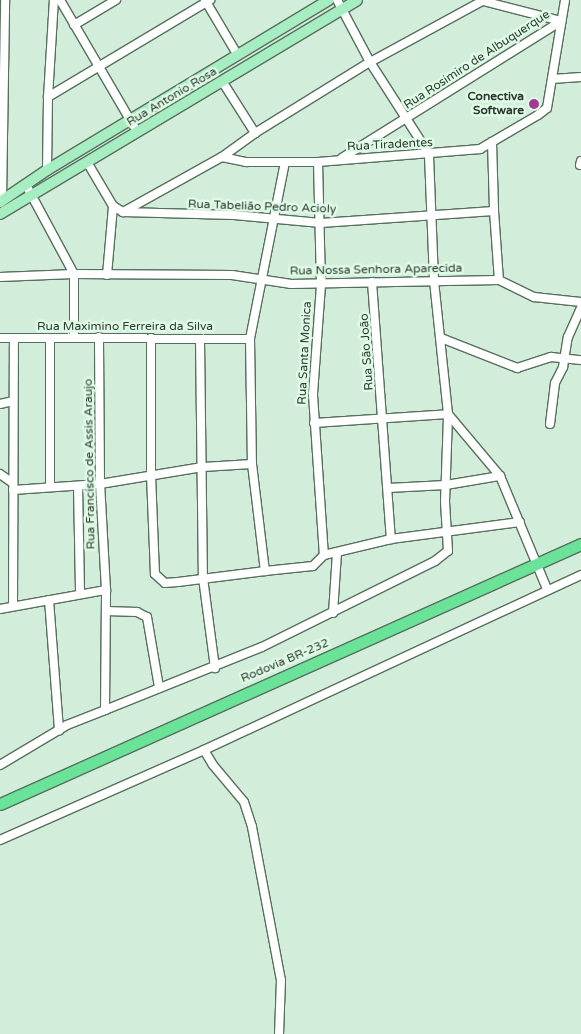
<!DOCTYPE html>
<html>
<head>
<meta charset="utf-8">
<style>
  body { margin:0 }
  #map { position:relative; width:581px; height:1034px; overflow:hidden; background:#d2edd9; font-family:"Varela Round",sans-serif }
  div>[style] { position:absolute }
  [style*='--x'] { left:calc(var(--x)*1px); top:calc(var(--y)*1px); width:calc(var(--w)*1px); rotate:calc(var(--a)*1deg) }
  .roads { filter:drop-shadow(1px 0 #576f5e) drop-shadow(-1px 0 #576f5e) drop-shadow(0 1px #576f5e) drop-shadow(0 -1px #576f5e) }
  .minor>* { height:8px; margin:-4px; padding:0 4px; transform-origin:4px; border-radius:4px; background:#fff }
  .major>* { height:10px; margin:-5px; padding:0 5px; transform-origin:5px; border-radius:5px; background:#a6eec1 }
  .highway>* { height:11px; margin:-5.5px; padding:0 5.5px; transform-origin:5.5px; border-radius:5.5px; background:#6ae398 }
  .dots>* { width:14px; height:14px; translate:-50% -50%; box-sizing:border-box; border:2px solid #dffbe6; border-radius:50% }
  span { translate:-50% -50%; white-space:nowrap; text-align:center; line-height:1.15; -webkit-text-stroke:5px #dffbe6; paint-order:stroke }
  .street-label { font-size:12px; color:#2e3931 }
  .poi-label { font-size:12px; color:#2e3931; font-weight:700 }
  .right { translate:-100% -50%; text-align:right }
</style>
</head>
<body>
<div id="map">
  <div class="roads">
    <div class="minor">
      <div style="--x:60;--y:0;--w:153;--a:59.7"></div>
      <div style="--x:205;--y:0;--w:63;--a:59.3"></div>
      <div style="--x:483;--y:1;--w:81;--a:14.4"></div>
      <div style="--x:74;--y:25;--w:49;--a:-30.8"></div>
      <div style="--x:552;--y:79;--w:29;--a:-4"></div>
      <div style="--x:222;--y:81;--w:62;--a:57.6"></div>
      <div style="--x:48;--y:97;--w:97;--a:-86.5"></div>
      <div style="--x:492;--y:142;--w:69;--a:88.3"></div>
      <div style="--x:494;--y:211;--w:69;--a:85.9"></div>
      <div style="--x:222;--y:157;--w:25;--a:12"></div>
      <div style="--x:246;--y:162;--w:72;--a:0"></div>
      <div style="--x:318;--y:162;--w:163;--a:-4.6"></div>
      <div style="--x:480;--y:149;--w:67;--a:-30.4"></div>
      <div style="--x:538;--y:115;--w:11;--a:-38"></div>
      <div style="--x:547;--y:108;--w:109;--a:-80.5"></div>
      <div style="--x:342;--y:158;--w:258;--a:-32"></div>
      <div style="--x:87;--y:162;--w:51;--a:59.4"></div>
      <div style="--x:113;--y:206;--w:12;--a:31"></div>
      <div style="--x:123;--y:212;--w:111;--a:1.5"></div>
      <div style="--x:234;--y:215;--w:87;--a:5.3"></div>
      <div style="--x:321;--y:223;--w:173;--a:-4"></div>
      <div style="--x:285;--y:162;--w:180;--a:101.2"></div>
      <div style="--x:250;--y:339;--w:125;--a:89.1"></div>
      <div style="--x:252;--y:464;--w:108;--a:83.1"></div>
      <div style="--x:265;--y:571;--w:48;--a:-5.9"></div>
      <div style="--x:313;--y:566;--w:16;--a:-45"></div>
      <div style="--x:324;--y:555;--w:69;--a:-13.4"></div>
      <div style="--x:391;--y:539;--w:130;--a:-7.5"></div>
      <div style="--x:318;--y:162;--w:123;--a:88.6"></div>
      <div style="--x:321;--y:285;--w:110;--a:94.2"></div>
      <div style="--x:313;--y:395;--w:160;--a:86.1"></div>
      <div style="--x:580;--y:165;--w:4;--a:-76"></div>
      <div style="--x:47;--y:170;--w:73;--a:-89.2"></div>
      <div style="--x:48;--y:97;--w:189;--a:-30.9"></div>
      <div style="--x:26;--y:185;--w:101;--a:61.7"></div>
      <div style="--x:74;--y:274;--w:63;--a:90"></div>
      <div style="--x:2;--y:201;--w:201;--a:-89.1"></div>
      <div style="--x:123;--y:212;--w:113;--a:-29.1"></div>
      <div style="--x:222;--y:157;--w:41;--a:-36"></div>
      <div style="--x:255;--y:133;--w:135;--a:-31.7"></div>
      <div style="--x:370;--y:62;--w:130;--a:-28.5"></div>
      <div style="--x:107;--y:275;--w:69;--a:-85"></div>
      <div style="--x:0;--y:277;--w:74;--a:-2.3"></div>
      <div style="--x:74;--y:274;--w:158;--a:0.4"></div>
      <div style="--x:232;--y:275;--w:60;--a:8.7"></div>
      <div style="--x:291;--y:284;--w:208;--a:-1.1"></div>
      <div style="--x:499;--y:280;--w:39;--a:26"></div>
      <div style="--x:534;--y:297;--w:47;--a:6.1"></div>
      <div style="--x:372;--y:282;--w:258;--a:85.8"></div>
      <div style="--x:0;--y:338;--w:250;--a:0.2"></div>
      <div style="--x:151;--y:338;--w:137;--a:90"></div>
      <div style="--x:151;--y:475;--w:99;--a:87.7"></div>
      <div style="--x:155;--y:574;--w:13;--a:42"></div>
      <div style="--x:165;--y:583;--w:13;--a:-4"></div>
      <div style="--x:178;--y:582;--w:88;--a:-7.2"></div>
      <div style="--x:441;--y:338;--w:82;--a:21.5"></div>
      <div style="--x:517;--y:368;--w:36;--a:-18"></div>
      <div style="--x:551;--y:357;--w:30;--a:6"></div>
      <div style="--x:200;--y:339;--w:239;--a:89.3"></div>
      <div style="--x:203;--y:578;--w:91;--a:82.4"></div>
      <div style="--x:0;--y:404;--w:13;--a:-13"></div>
      <div style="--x:448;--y:414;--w:81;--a:50"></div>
      <div style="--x:500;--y:476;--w:122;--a:67.4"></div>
      <div style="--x:314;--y:423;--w:134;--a:-3.8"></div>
      <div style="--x:550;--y:424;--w:41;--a:-83"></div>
      <div style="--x:555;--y:383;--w:18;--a:-63"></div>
      <div style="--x:563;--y:367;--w:30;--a:-81"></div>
      <div style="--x:568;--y:337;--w:32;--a:-66"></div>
      <div style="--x:0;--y:474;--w:16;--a:35"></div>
      <div style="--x:78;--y:486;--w:108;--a:88.9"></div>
      <div style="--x:50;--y:487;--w:149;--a:-90"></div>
      <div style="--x:388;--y:488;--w:58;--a:-3"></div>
      <div style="--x:446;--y:485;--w:55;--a:-9.5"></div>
      <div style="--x:13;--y:490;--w:87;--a:-3.9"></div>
      <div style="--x:100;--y:484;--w:104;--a:-9.4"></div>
      <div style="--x:203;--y:467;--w:49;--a:-3.5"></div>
      <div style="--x:49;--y:600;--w:131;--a:85.6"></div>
      <div style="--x:13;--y:606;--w:268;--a:-89.8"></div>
      <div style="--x:0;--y:609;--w:108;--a:-10.2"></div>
      <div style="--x:106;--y:611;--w:31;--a:2"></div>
      <div style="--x:137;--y:612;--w:11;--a:27"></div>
      <div style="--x:147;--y:617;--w:71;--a:80.3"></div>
      <div style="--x:333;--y:613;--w:61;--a:-86.2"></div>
      <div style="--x:105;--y:710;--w:169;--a:-21.9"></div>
      <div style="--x:262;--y:647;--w:193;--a:-26.4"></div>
      <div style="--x:435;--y:561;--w:16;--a:-38"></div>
      <div style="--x:448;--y:551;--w:49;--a:-93.5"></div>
      <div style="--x:445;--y:502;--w:88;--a:-88"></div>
      <div style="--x:448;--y:414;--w:135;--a:-96"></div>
      <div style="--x:434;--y:280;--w:126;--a:-92.3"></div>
      <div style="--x:429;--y:154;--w:109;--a:-122.7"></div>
      <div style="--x:370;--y:62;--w:70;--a:-118"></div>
      <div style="--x:204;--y:750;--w:17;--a:59"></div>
      <div style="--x:213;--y:765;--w:48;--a:50"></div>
      <div style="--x:244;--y:802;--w:26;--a:72"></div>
      <div style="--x:252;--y:827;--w:156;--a:79.3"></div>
      <div style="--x:281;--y:980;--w:54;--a:92.1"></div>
      <div style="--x:0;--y:765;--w:78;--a:-30.8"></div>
      <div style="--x:67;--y:725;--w:41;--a:-21.5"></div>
      <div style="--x:105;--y:710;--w:120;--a:-89.5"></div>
      <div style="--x:106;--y:590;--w:106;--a:-93.2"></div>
      <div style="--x:100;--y:484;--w:147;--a:-90.4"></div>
      <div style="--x:0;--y:840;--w:223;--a:-23.8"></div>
      <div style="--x:204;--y:750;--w:416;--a:-24.9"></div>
    </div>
    <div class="major">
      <div style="--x:0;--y:202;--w:57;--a:-34.2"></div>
      <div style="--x:47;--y:170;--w:329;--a:-31.1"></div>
      <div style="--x:0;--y:214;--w:416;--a:-30.9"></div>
    </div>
    <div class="highway">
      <div style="--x:0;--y:804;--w:637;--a:-24.11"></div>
    </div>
  </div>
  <div class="dots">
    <div style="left:534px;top:104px;background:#a53795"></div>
  </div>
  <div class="street-label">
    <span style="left:477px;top:60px;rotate:-33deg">Rua Rosimiro de Albuquerque</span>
    <span style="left:172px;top:97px;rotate:-31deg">Rua Antonio Rosa</span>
    <span style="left:390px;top:145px;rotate:-3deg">Rua Tiradentes</span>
    <span style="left:262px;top:207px;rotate:2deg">Rua Tabelião Pedro Acioly</span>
    <span style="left:376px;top:270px;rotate:-1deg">Rua Nossa Senhora Aparecida</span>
    <span style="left:125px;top:327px">Rua Maximino Ferreira da Silva</span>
    <span style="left:367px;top:352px;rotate:-94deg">Rua São João</span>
    <span style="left:305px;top:353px;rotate:-87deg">Rua Santa Monica</span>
    <span style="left:90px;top:464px;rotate:-91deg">Rua Francisco de Assis Araujo</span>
    <span style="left:285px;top:661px;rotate:-23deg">Rodovia BR-232</span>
  </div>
  <div class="poi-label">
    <span class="right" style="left:524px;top:104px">Conectiva<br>Software</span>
  </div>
</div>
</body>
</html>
